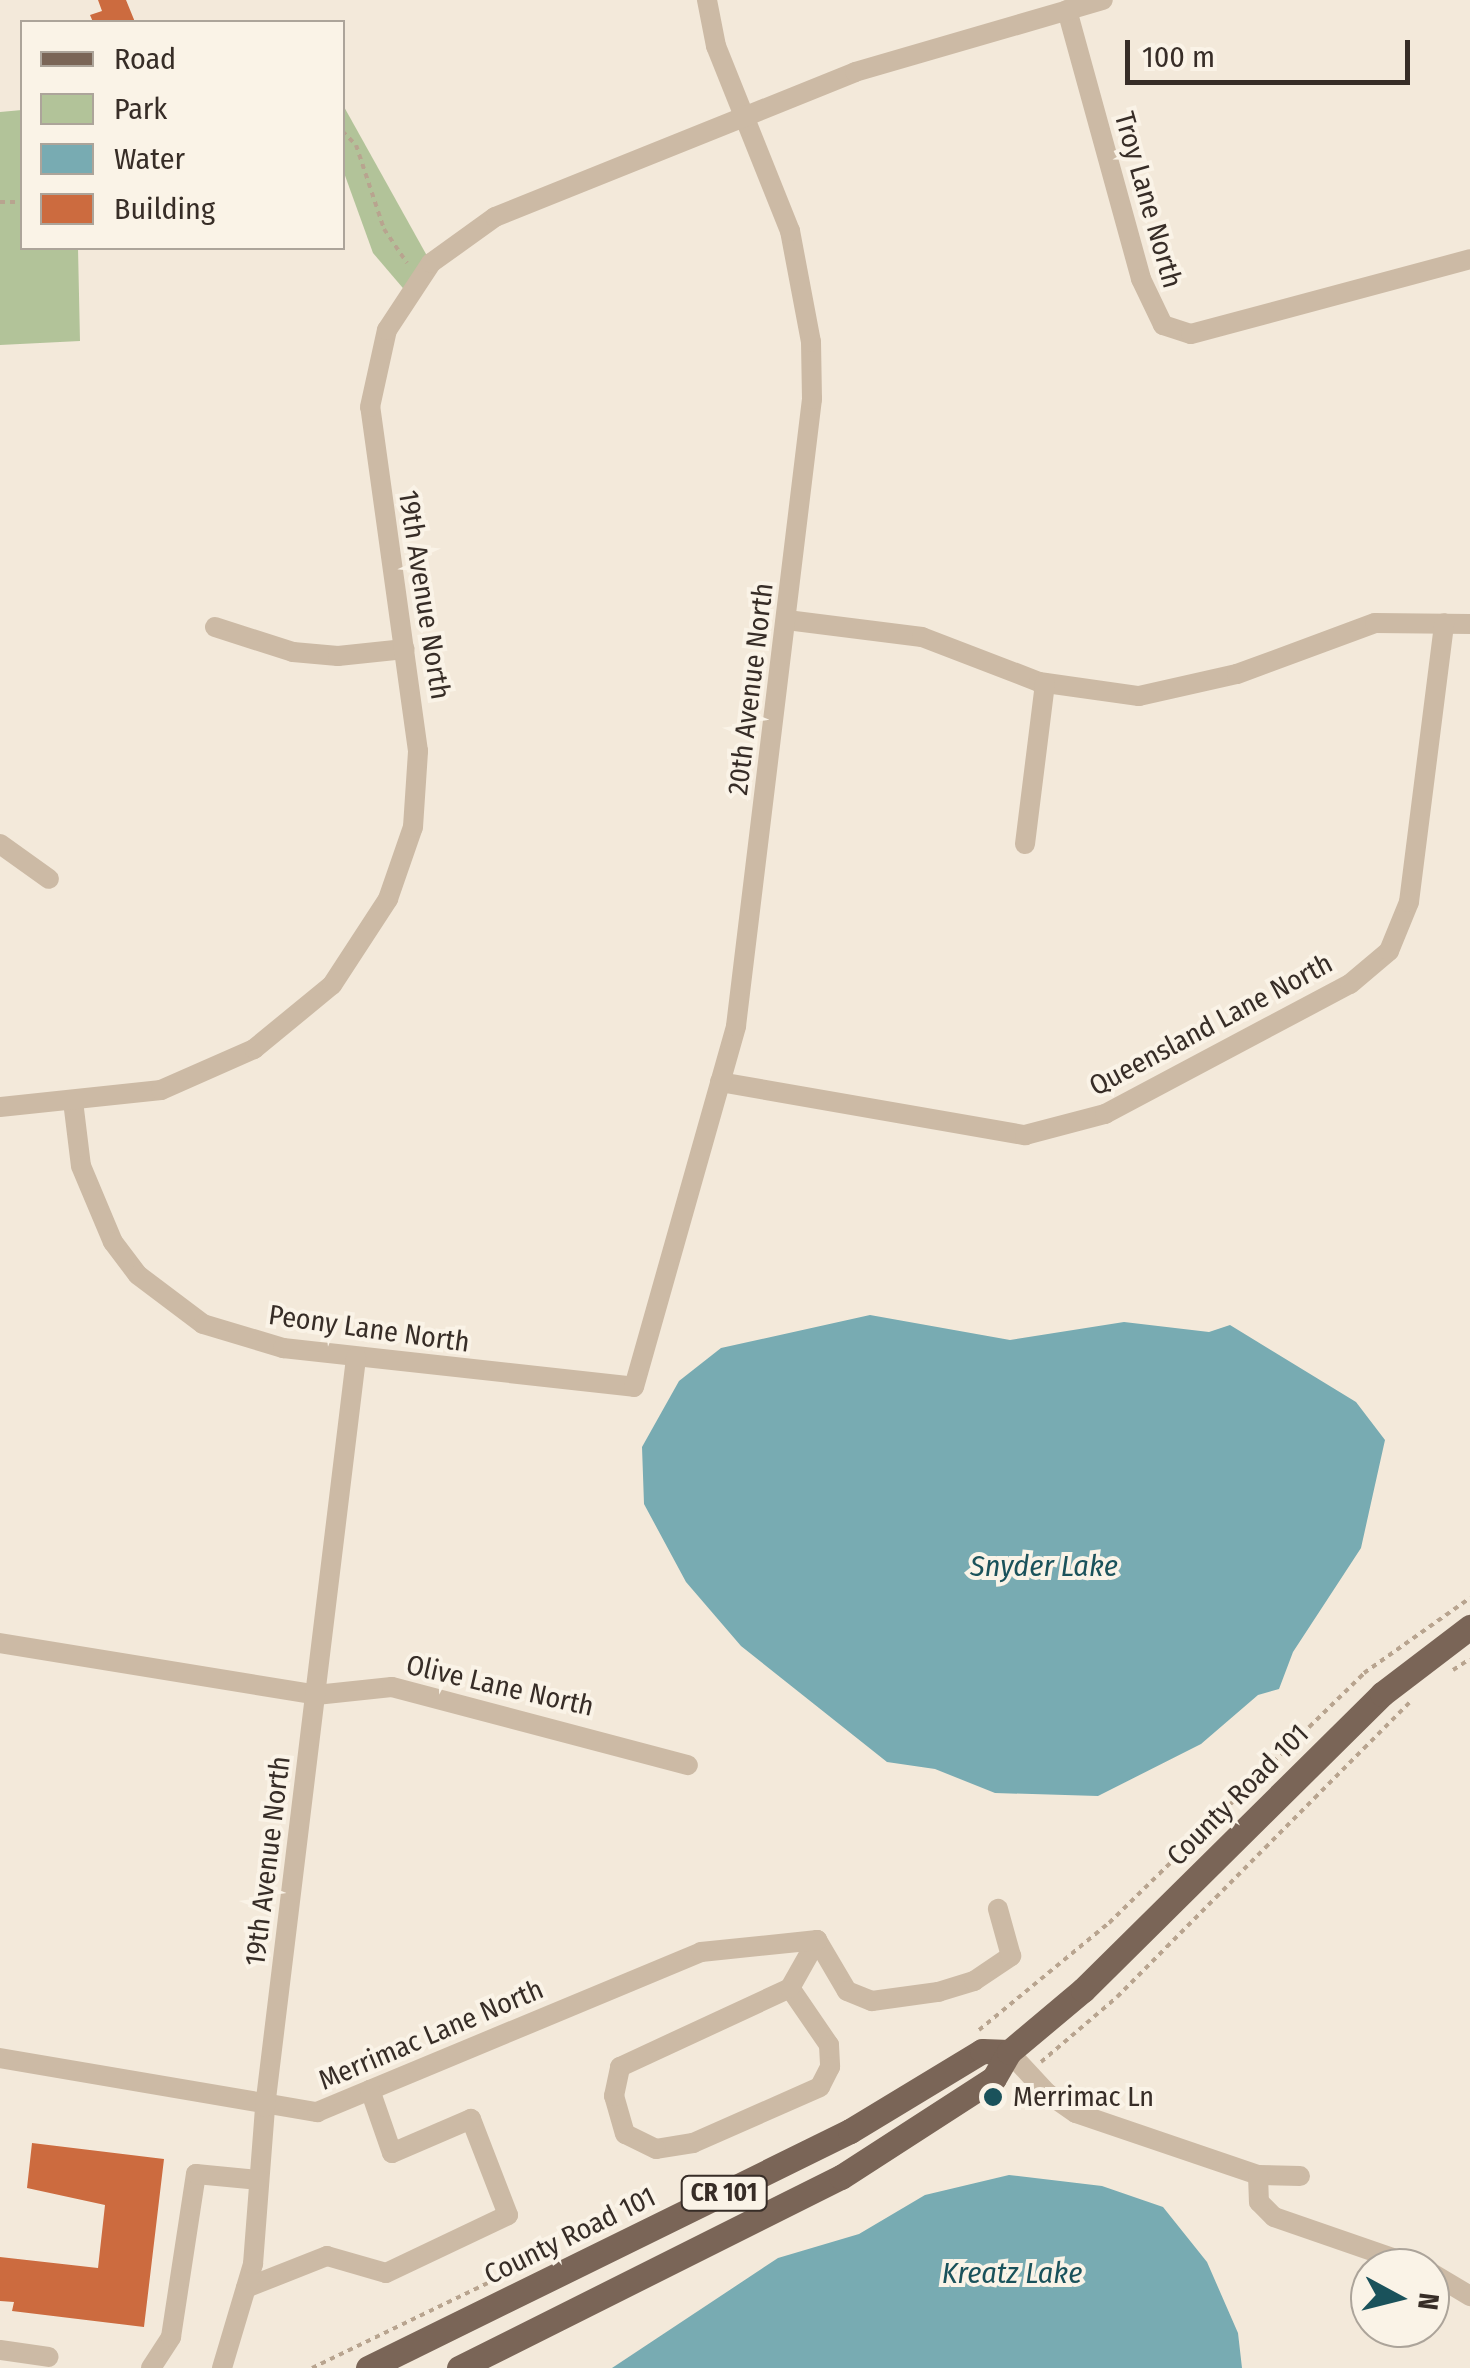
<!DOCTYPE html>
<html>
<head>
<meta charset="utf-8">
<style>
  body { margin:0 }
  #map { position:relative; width:1470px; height:2368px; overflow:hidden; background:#f3e9da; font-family:"Fira Sans Condensed",sans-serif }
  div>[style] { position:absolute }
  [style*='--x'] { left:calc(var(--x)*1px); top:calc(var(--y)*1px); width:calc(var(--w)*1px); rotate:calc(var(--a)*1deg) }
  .green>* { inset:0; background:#b2c399 }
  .water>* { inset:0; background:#78abb2 }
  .building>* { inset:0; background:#cc6b3f }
  .path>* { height:4px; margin-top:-2px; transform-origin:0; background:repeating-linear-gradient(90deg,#b8a48f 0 5px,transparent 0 10px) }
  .minor>* { height:20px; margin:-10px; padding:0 10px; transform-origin:10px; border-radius:10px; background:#ccbaa5 }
  .major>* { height:25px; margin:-12.5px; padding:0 12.5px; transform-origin:12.5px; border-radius:12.5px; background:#7a6557 }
  .dots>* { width:28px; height:28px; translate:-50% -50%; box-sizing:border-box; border:5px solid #faf3e7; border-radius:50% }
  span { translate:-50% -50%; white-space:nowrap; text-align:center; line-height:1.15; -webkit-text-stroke:8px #faf3e7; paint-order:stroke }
  .shield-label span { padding:2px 8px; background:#faf3e7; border:2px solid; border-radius:8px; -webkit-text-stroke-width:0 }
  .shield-label { font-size:25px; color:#372d27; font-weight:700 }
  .street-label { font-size:28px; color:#372d27 }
  .poi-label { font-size:28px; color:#372d27 }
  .left { translate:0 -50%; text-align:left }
  .water-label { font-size:30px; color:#1a525b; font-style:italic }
  .legend { position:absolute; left:20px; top:20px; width:325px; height:230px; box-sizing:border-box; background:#faf3e7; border:2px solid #aca49a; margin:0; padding:12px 18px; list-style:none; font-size:30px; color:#372d27 }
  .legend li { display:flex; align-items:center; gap:20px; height:50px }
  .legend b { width:50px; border:2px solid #aca49a }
  .north { position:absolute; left:1350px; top:2248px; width:100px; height:100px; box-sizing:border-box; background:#faf3e7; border:2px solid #aca49a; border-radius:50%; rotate:97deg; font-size:28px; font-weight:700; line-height:40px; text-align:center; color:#372d27 }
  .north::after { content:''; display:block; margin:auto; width:35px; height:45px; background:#1a525b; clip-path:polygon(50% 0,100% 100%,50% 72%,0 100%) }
  .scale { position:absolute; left:1125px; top:40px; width:285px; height:45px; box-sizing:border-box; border:5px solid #372d27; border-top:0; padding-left:12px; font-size:30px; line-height:35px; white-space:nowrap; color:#372d27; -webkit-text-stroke:8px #faf3e7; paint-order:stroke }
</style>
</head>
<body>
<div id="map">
  <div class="green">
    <div style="clip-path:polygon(343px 105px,431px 263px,408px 294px,373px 253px,343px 170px)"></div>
    <div style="clip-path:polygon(22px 110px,22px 248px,78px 248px,80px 341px,0 345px,0 112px)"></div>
  </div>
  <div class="water">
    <div style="clip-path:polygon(870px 1315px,1010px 1340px,1124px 1322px,1209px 1332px,1230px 1325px,1356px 1402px,1385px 1440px,1361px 1548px,1293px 1652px,1279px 1689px,1258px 1695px,1201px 1744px,1098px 1796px,995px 1793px,935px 1769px,887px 1762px,741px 1646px,686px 1582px,644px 1504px,642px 1447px,679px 1381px,721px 1348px)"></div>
    <div style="clip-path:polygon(1009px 2175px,1102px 2186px,1163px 2207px,1207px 2262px,1238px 2333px,1242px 2368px,612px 2368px,778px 2258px,859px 2234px,925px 2195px)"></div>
  </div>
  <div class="building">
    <div style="clip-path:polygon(98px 0,126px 0,135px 22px,93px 22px,90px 15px,102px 11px)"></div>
    <div style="clip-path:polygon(32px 2143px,164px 2159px,144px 2327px,12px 2311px,14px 2302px,0 2301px,0 2257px,98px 2268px,105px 2205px,27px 2188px)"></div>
  </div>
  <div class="path">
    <div style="--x:342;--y:131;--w:20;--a:45"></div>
    <div style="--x:356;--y:145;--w:89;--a:71.6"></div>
    <div style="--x:384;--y:229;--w:41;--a:55.9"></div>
    <div style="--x:0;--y:202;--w:22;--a:0"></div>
    <div style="--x:1453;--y:1670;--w:20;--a:-33"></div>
    <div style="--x:979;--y:2030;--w:168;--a:-39.5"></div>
    <div style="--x:1109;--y:1923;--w:357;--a:-44.4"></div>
    <div style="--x:1364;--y:1673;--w:130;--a:-35.3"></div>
    <div style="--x:1041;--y:2062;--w:100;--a:-40.5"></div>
    <div style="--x:1117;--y:1997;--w:416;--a:-45.2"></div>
    <div style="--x:312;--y:2368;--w:195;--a:-25.8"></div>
  </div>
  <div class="minor">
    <div style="--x:1067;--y:10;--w:279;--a:74.6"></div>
    <div style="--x:1141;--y:279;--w:51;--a:64.4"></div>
    <div style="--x:1163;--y:325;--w:29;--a:18"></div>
    <div style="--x:1191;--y:334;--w:289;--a:-15"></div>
    <div style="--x:787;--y:620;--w:136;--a:7.2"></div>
    <div style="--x:922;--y:637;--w:125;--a:21"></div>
    <div style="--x:1039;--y:682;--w:101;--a:8"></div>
    <div style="--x:1139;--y:696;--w:100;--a:-12.7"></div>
    <div style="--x:1237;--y:674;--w:147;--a:-20.3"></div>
    <div style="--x:1375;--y:623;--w:95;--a:0.6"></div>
    <div style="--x:215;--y:627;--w:82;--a:17.8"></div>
    <div style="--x:293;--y:652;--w:45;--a:5.1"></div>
    <div style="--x:338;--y:656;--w:67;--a:-6"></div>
    <div style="--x:0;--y:844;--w:60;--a:35.5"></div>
    <div style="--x:1025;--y:844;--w:162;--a:-82.9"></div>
    <div style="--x:720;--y:1082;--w:310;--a:9.9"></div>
    <div style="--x:1025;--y:1135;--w:83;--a:-14.7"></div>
    <div style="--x:1105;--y:1114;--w:277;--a:-28"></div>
    <div style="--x:1350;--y:984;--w:51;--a:-40.2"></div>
    <div style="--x:1389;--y:951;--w:53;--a:-67.8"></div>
    <div style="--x:1409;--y:902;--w:281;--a:-82.8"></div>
    <div style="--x:73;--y:1101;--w:65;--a:83"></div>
    <div style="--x:81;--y:1166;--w:82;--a:67.2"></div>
    <div style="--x:113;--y:1242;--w:41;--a:52.9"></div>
    <div style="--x:138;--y:1275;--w:81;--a:37"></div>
    <div style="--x:203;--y:1324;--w:84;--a:16.7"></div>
    <div style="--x:283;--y:1348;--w:353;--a:6.3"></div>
    <div style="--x:634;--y:1387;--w:375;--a:-74.2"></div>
    <div style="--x:736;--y:1026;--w:632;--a:-83.09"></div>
    <div style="--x:812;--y:399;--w:57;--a:-91"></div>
    <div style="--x:811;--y:342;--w:113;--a:-100.7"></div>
    <div style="--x:790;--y:231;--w:199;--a:-111.8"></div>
    <div style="--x:716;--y:46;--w:47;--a:-101.1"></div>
    <div style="--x:0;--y:1107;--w:162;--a:-6"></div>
    <div style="--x:161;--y:1090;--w:102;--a:-23.8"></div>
    <div style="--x:254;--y:1049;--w:101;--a:-39.4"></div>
    <div style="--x:332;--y:985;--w:103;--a:-56.9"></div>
    <div style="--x:388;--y:899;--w:76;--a:-70.9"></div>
    <div style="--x:413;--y:827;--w:76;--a:-86.2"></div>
    <div style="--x:418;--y:751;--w:347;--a:-97.9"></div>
    <div style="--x:370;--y:407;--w:79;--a:-77.6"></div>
    <div style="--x:387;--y:330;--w:80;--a:-56.7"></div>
    <div style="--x:431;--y:263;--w:79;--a:-35.7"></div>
    <div style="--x:495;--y:217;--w:388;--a:-21.9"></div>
    <div style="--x:855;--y:72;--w:258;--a:-16.2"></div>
    <div style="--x:0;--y:1643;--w:320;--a:9.3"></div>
    <div style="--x:316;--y:1695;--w:76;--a:-6"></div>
    <div style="--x:392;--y:1687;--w:306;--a:14.8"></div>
    <div style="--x:817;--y:1940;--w:59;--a:59.5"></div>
    <div style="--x:847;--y:1991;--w:27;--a:22"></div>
    <div style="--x:872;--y:2001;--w:67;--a:-7.8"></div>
    <div style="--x:938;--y:1992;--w:38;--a:-17"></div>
    <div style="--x:974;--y:1981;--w:45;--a:-34"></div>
    <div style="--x:1011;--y:1956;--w:49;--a:-105.5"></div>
    <div style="--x:790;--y:1988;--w:69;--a:55.6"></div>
    <div style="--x:829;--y:2045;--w:22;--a:87"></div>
    <div style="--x:830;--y:2067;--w:22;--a:117"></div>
    <div style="--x:820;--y:2087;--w:139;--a:156.2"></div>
    <div style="--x:693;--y:2143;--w:37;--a:171"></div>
    <div style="--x:656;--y:2149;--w:34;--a:-154"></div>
    <div style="--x:625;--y:2134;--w:40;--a:-106"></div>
    <div style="--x:614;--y:2096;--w:30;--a:-78"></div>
    <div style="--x:620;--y:2067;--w:187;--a:-24.9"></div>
    <div style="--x:790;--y:1988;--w:55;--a:-60.6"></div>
    <div style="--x:1009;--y:2052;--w:56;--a:47.2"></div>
    <div style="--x:1047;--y:2093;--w:35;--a:35"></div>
    <div style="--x:1076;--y:2113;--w:192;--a:18.8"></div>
    <div style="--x:1258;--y:2175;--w:42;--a:1.4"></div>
    <div style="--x:0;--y:2058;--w:322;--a:9.7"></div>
    <div style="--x:317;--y:2112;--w:416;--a:-22.6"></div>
    <div style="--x:701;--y:1952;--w:117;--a:-5.9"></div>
    <div style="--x:1258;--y:2175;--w:27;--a:88"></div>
    <div style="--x:1259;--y:2202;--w:21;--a:45"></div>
    <div style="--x:1274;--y:2217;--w:156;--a:19.1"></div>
    <div style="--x:1430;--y:2272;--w:47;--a:31"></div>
    <div style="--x:246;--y:2288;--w:87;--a:-21.6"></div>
    <div style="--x:327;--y:2256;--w:61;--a:16.1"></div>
    <div style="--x:386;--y:2273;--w:135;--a:-25.4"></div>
    <div style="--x:508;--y:2215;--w:103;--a:-111.1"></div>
    <div style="--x:471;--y:2119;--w:86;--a:156.7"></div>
    <div style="--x:392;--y:2153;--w:67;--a:-109.2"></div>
    <div style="--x:0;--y:2350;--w:49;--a:8.1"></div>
    <div style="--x:151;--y:2368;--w:37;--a:-57"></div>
    <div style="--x:171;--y:2337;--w:165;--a:-81.3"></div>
    <div style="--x:196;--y:2174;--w:63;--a:5.4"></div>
    <div style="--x:222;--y:2368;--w:109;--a:-73.4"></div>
    <div style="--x:253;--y:2264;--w:157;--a:-85.6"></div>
    <div style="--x:265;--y:2107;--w:755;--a:-83.07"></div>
  </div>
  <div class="major">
    <div style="--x:368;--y:2368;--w:537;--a:-26.18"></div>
    <div style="--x:850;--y:2131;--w:154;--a:-31.2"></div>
    <div style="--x:982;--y:2051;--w:27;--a:2"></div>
    <div style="--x:459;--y:2368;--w:427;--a:-26.6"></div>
    <div style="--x:841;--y:2177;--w:182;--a:-32.9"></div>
    <div style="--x:994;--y:2078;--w:30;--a:-60"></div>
    <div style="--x:1009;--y:2052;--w:97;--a:-40"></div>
    <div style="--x:1083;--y:1990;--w:421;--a:-44.7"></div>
    <div style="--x:1382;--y:1694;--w:111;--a:-37.3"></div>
  </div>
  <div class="dots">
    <div style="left:993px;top:2097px;background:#1a525b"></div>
  </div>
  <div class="shield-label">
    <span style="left:724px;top:2193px">CR 101</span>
  </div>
  <div class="street-label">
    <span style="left:1148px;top:200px;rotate:74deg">Troy Lane North</span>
    <span style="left:424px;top:595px;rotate:81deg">19th Avenue North</span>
    <span style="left:751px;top:689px;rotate:-83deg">20th Avenue North</span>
    <span style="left:1211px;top:1025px;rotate:-28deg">Queensland Lane North</span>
    <span style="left:369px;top:1329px;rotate:8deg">Peony Lane North</span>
    <span style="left:500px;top:1686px;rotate:13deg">Olive Lane North</span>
    <span style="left:1238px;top:1795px;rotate:-45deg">County Road 101</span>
    <span style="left:268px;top:1861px;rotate:-83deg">19th Avenue North</span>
    <span style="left:431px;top:2035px;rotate:-23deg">Merrimac Lane North</span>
    <span style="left:570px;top:2236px;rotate:-26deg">County Road 101</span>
  </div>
  <div class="poi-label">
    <span class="left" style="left:1013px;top:2097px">Merrimac Ln</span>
  </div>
  <div class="water-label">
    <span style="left:1044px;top:1566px">Snyder Lake</span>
    <span style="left:1012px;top:2273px">Kreatz Lake</span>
  </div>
  <ul class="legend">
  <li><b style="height:12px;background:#7a6557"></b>Road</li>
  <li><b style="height:28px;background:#b2c399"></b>Park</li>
  <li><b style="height:28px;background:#78abb2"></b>Water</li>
  <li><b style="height:28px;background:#cc6b3f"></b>Building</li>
  </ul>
  <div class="north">N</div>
  <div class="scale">100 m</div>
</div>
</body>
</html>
